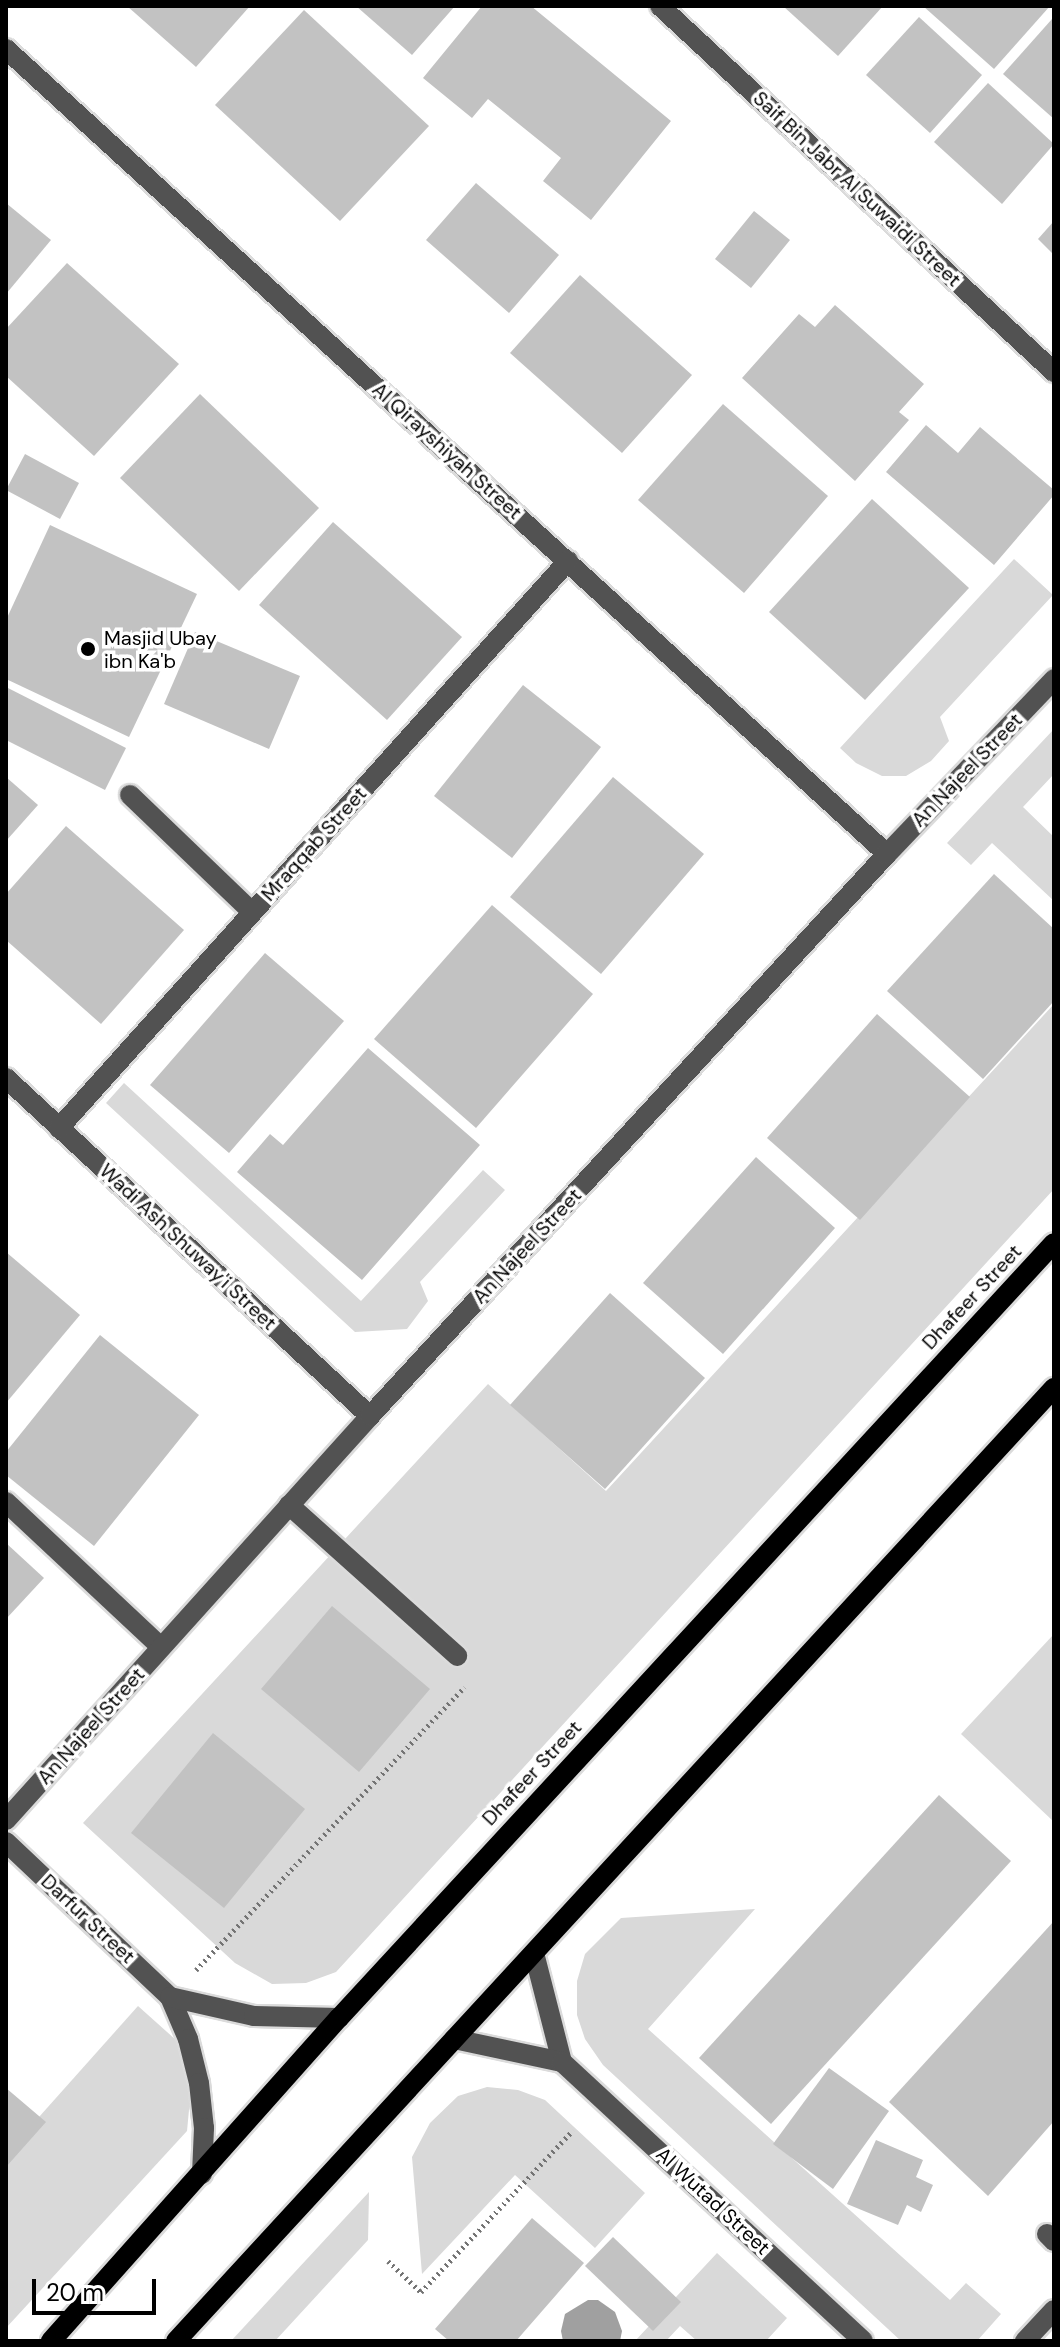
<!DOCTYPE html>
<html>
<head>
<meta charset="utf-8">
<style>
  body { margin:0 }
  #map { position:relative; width:1060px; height:2347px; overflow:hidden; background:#fff; font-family:"DM Sans",sans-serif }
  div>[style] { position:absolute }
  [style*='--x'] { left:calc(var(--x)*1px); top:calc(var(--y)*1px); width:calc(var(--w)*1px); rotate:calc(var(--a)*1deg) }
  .green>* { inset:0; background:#d9d9d9 }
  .water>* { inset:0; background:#a0a0a0 }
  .building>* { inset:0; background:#c2c2c2 }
  .path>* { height:5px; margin-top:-2.5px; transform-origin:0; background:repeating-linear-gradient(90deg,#747474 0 2px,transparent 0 6px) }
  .roads { filter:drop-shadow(2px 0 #dbdbdb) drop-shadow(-2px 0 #dbdbdb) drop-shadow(0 2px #dbdbdb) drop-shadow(0 -2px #dbdbdb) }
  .minor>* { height:20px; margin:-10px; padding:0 10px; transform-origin:10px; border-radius:10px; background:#525252 }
  .major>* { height:20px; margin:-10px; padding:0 10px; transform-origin:10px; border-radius:10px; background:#000 }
  .dots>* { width:22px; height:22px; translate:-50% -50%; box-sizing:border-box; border:4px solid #fff; border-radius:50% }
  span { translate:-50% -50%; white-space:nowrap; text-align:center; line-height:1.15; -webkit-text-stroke:7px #fff; paint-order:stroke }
  .street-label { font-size:20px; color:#000 }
  .poi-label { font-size:20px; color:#000 }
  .left { translate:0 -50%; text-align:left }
  .frame { position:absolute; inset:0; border:8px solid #000; pointer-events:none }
  .scale { position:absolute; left:32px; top:2279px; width:124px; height:36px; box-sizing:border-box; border:4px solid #000; border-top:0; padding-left:10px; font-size:24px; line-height:28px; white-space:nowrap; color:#000; -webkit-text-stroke:6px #fff; paint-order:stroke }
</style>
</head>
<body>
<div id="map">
  <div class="green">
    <div style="clip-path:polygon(1014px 559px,1053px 595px,940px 717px,949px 741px,931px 761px,906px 776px,882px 776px,856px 763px,840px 748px)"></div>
    <div style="clip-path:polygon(1054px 729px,1054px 774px,1023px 807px,1054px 837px,1054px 901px,992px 843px,971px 865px,947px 843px)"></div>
    <div style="clip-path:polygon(1054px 1004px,1054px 1189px,336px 1972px,306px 1983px,272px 1984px,235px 1963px,83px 1823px,488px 1384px,606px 1491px)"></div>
    <div style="clip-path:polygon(124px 1083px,361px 1301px,483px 1170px,505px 1190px,420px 1282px,428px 1301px,407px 1329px,355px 1332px,106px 1103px)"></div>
    <div style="clip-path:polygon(1054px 1634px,1054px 1822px,961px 1734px)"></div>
    <div style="clip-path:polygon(755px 1909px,648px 2029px,950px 2300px,966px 2283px,1001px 2314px,977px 2341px,901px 2341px,603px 2065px,585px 2039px,577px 2015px,577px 1981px,585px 1954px,621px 1918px)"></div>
    <div style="clip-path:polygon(138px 2006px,176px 2040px,191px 2089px,187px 2131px,6px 2328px,6px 2154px)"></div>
    <div style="clip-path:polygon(487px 2087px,518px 2090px,545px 2100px,645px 2193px,595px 2248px,515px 2175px,422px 2274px,412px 2157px,430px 2123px,458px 2096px)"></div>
    <div style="clip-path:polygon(369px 2192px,368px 2240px,275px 2341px,231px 2341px)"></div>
    <div style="clip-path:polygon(717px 2253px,787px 2318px,766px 2341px,697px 2341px,680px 2326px,666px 2341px,635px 2341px)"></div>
  </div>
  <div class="water">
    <div style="clip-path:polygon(588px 2300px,598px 2300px,615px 2312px,622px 2331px,620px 2341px,563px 2341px,561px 2331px,565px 2314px)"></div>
  </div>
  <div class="building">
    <div style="clip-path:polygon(127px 6px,250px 6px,196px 67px)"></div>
    <div style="clip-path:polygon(356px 6px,455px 6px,412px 55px)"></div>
    <div style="clip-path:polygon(482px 6px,531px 6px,671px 121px,591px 220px,543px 181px,561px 158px,488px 99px,472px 118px,423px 78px)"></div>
    <div style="clip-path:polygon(783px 6px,883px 6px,838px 56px)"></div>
    <div style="clip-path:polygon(923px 6px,1050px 6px,994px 69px)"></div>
    <div style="clip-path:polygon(304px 10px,429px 126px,340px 221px,215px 105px)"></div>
    <div style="clip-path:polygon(919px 17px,982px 75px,930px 133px,866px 75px)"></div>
    <div style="clip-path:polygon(1052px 19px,1054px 21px,1054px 119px,1003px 74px)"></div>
    <div style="clip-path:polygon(988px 83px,1054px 144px,1002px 204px,934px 142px)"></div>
    <div style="clip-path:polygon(476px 183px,559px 255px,509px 313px,426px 240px)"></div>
    <div style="clip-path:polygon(6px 203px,51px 240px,6px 294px)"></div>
    <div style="clip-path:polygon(754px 211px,790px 240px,751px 288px,715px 259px)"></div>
    <div style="clip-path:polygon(1054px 221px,1054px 255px,1038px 239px)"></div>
    <div style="clip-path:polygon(67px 263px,179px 364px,94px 456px,6px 376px,6px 329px)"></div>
    <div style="clip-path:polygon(580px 275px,692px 375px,622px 453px,510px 353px)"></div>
    <div style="clip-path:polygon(835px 305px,924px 384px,899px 412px,909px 420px,855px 481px,742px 378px,799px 314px,815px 327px)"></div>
    <div style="clip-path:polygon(200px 394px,319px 508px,239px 591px,120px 478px)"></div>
    <div style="clip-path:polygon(723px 404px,828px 496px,744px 593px,638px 500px)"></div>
    <div style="clip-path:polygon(926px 425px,958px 453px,980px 427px,1054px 490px,1054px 495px,994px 565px,886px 472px)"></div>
    <div style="clip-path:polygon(25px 454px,79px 483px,60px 519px,6px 490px)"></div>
    <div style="clip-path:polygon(872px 499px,969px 588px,865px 700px,769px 612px)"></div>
    <div style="clip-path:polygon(333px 522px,462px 637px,387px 720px,259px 605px)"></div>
    <div style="clip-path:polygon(50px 525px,197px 594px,129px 737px,6px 679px,6px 620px)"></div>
    <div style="clip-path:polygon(195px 632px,300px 676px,269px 749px,164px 704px)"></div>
    <div style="clip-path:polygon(523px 685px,601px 747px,512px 858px,434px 796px)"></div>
    <div style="clip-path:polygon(6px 687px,126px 748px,105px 790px,6px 740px)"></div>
    <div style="clip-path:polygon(6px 777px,38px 805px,6px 841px)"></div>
    <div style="clip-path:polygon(613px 777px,704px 854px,601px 974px,510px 897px)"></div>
    <div style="clip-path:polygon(66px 826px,184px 930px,101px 1024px,6px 940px,6px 894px)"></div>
    <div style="clip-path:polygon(994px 874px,1054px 929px,1054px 1001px,983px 1079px,887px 991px)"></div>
    <div style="clip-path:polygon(492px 905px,593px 994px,476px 1128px,374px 1039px)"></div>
    <div style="clip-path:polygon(265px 953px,344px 1021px,229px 1153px,150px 1085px)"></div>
    <div style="clip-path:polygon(877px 1014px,970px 1097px,860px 1220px,767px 1138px)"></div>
    <div style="clip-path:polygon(368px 1048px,480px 1145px,362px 1280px,237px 1172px,270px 1134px,283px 1145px)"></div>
    <div style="clip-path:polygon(756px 1157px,835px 1228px,723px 1354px,643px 1283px)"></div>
    <div style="clip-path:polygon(6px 1252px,80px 1315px,6px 1403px)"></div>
    <div style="clip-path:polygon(610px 1293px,705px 1378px,605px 1489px,510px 1405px)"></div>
    <div style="clip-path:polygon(100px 1335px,199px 1415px,94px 1546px,6px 1475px,6px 1452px)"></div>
    <div style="clip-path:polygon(6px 1543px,44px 1578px,6px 1619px)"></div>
    <div style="clip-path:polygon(332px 1606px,430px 1689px,359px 1772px,261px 1689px)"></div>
    <div style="clip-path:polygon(213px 1733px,305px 1809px,224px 1908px,131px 1833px)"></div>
    <div style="clip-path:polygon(939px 1795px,1011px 1861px,771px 2124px,699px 2058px)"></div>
    <div style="clip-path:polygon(1054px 1921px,1054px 2121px,988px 2196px,889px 2102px)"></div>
    <div style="clip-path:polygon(829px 2068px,889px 2111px,833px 2189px,773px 2144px)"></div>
    <div style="clip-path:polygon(6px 2088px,46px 2122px,6px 2167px)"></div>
    <div style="clip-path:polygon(876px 2140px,923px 2160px,916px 2177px,933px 2185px,921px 2212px,907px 2205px,898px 2225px,847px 2204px)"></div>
    <div style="clip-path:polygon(532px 2218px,584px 2263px,516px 2341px,449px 2341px,435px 2329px)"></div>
    <div style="clip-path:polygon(613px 2237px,681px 2302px,653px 2331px,585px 2266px)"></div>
  </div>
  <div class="path">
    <div style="--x:196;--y:1970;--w:390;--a:-46.5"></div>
    <div style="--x:388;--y:2261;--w:45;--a:43.2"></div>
    <div style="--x:421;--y:2292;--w:222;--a:-46.8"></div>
  </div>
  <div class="roads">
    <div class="minor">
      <div style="--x:660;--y:6;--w:538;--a:42.89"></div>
      <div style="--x:6;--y:49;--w:1193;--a:42.42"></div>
      <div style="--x:130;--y:795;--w:169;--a:43.8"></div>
      <div style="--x:6;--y:1078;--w:497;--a:42.9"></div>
      <div style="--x:59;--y:1128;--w:762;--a:-48.09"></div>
      <div style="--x:6;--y:1502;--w:212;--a:43.1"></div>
      <div style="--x:289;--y:1505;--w:226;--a:41.9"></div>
      <div style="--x:6;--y:1820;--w:544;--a:-47.98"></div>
      <div style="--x:370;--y:1416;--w:764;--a:-47.39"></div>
      <div style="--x:887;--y:854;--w:242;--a:-46.3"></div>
      <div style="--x:6;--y:1842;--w:226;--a:43.4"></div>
      <div style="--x:170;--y:1997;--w:46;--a:66.8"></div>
      <div style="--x:188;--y:2039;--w:45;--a:76"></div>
      <div style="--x:199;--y:2083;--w:45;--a:83.7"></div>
      <div style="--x:204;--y:2128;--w:46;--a:92.5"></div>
      <div style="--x:534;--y:1953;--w:113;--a:75.6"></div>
      <div style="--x:170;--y:1997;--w:86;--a:12.7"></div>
      <div style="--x:254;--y:2016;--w:85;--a:1.3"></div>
      <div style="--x:454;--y:2039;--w:110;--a:12"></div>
      <div style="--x:562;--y:2062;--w:410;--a:42.8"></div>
      <div style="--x:1047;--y:2234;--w:10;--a:45"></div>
      <div style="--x:1025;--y:2341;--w:42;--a:-46.9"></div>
    </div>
    <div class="major">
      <div style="--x:51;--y:2341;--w:433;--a:-48.3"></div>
      <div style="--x:339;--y:2018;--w:1054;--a:-47.31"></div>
      <div style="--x:176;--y:2341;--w:1296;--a:-47.35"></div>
    </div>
  </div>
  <div class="dots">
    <div style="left:88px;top:649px;background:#000"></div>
  </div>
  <div class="street-label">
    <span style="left:857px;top:189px;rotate:43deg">Saif Bin Jabr Al Suwaidi Street</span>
    <span style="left:447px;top:451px;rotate:42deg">Al Qirayshiyah Street</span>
    <span style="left:967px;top:770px;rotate:-46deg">An Najeel Street</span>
    <span style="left:314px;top:844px;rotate:-48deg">Mraqqab Street</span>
    <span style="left:527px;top:1246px;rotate:-47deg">An Najeel Street</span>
    <span style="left:188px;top:1247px;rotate:43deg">Wadi Ash Shuway'i Street</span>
    <span style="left:972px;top:1297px;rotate:-47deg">Dhafeer Street</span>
    <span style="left:91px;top:1726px;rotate:-48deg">An Najeel Street</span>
    <span style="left:532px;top:1773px;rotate:-47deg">Dhafeer Street</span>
    <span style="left:88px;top:1919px;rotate:43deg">Darfur Street</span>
    <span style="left:713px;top:2201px;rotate:43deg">Al Wutad Street</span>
  </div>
  <div class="poi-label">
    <span class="left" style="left:104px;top:650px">Masjid Ubay<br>ibn Ka'b</span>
  </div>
  <div class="frame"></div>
  <div class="scale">20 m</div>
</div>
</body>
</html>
